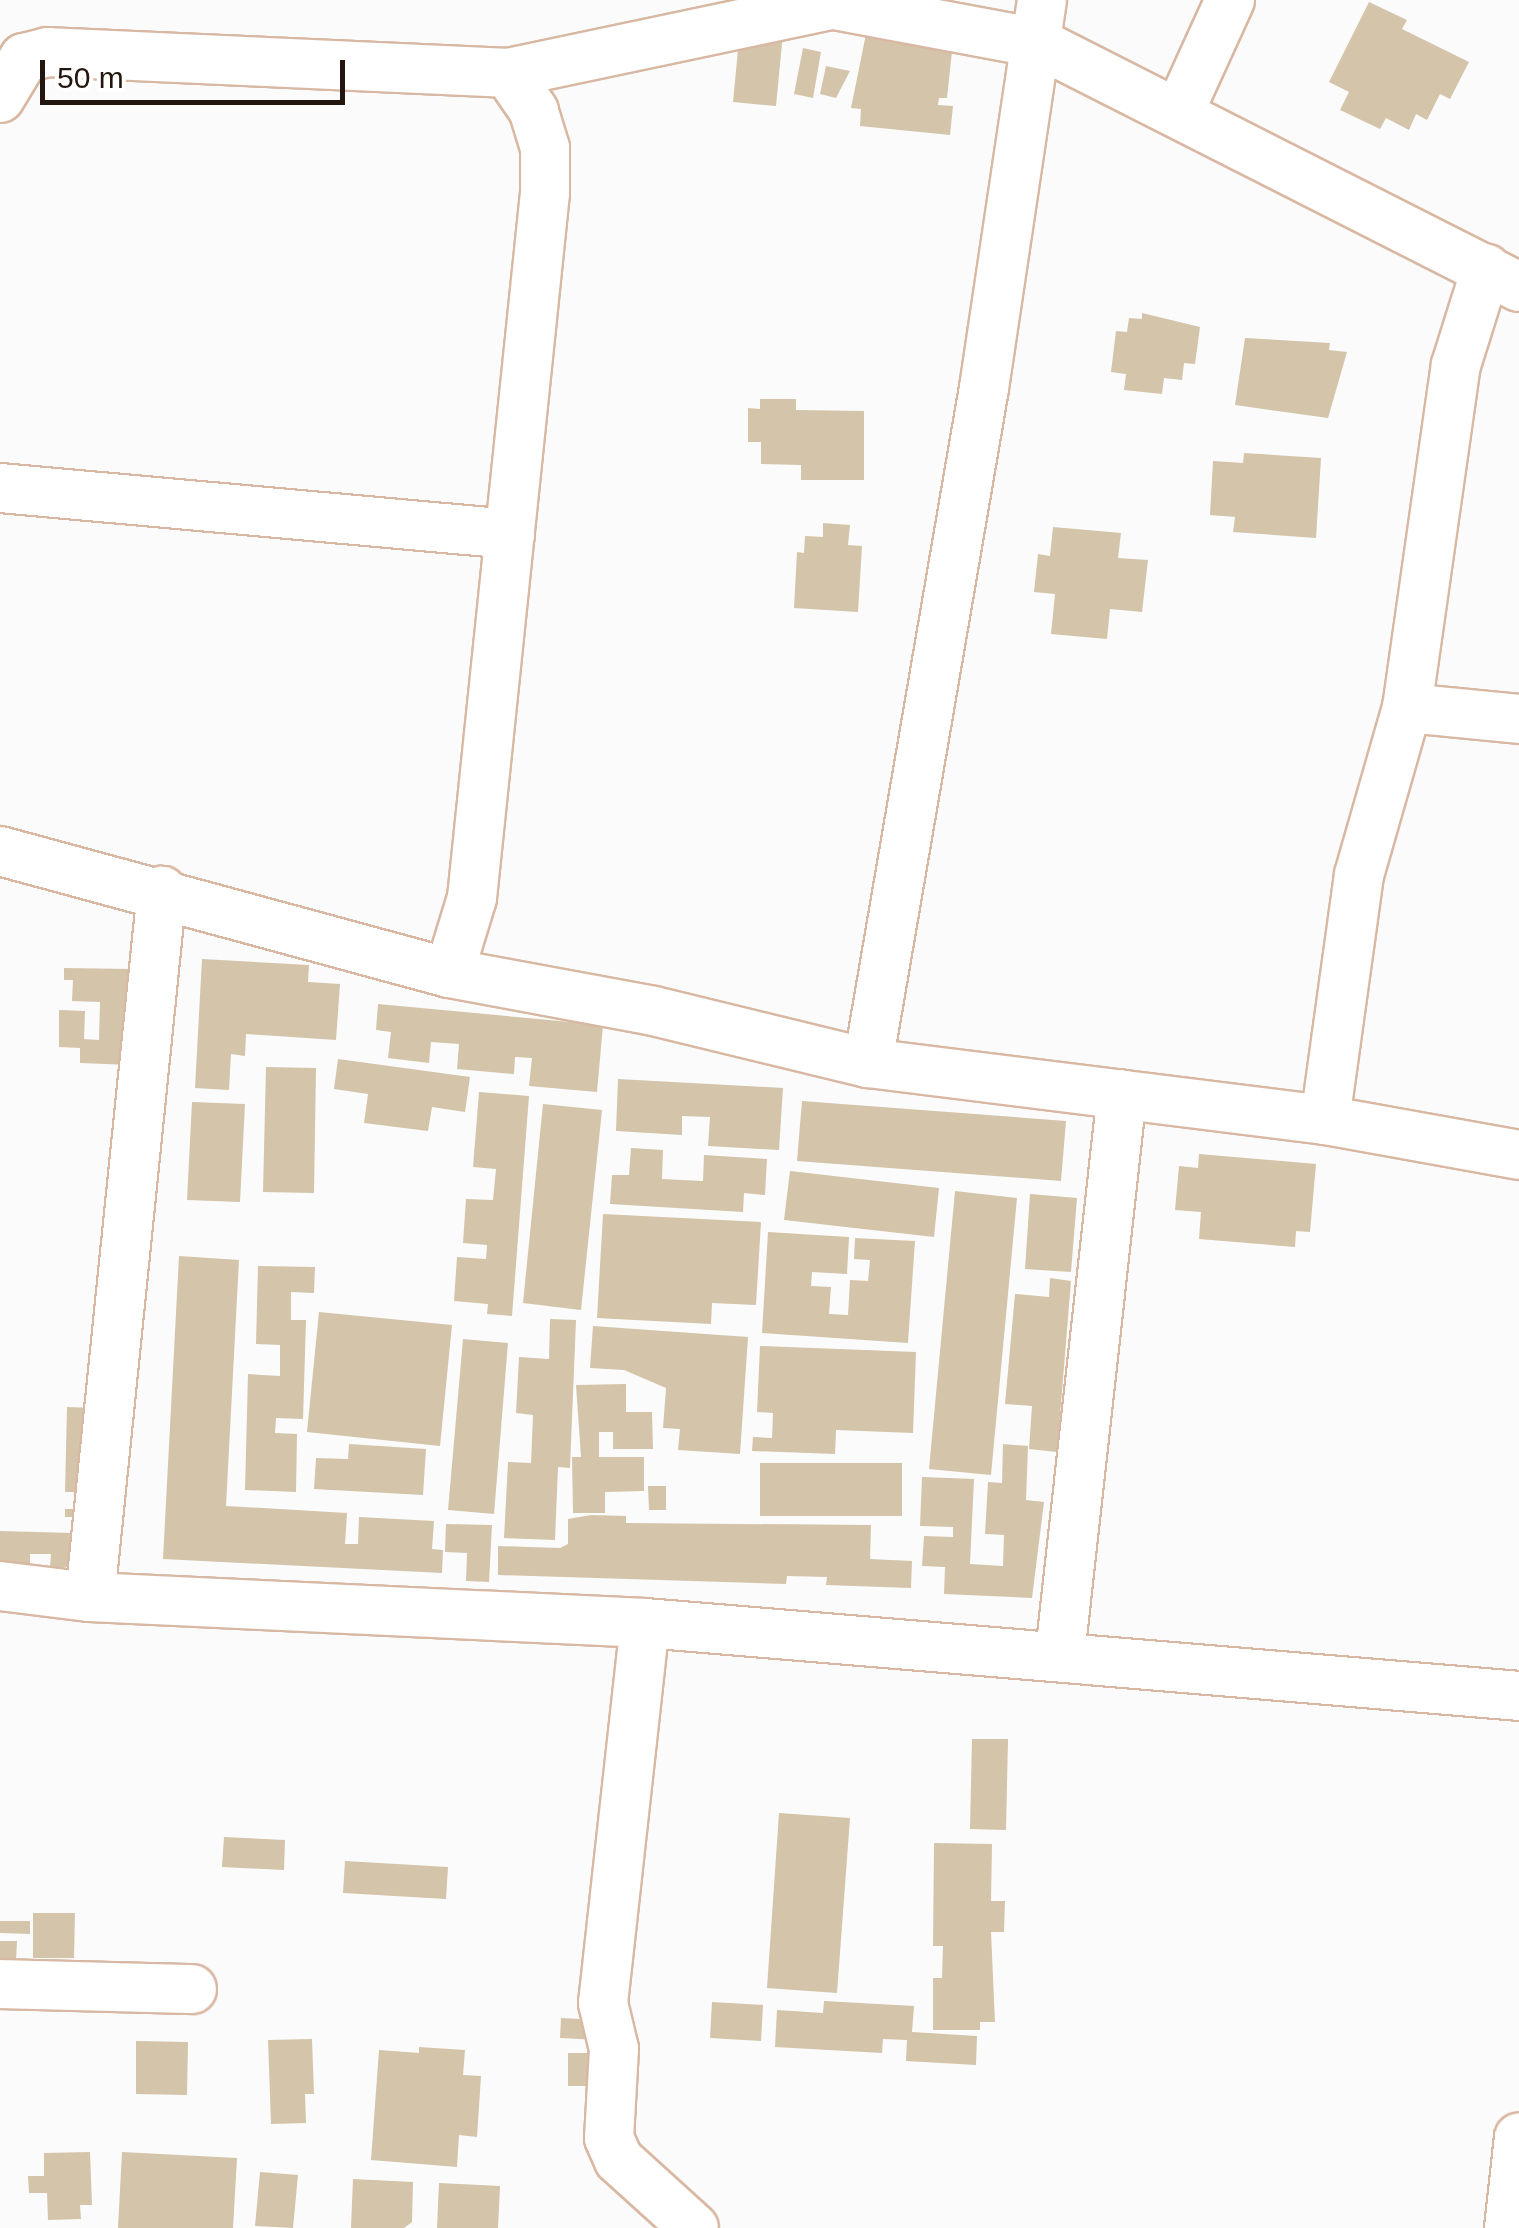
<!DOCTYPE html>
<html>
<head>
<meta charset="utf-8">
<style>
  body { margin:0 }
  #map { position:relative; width:1519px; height:2228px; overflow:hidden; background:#fbfbfb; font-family:Helvetica,sans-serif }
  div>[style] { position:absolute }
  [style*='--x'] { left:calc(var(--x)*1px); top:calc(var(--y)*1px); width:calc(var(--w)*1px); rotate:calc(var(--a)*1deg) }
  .building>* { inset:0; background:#d4c4a9 }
  .roads { filter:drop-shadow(2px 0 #d8b8a3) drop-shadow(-2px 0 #d8b8a3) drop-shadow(0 2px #d8b8a3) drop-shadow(0 -2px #d8b8a3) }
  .minor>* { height:48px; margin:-24px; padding:0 24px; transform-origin:24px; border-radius:24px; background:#fff }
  span { translate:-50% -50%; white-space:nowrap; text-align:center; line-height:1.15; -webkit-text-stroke:10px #fff; paint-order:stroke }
  .scale { position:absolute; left:40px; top:60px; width:305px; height:45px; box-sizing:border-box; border:5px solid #22160f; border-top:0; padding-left:12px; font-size:30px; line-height:35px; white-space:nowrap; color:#22160f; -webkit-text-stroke:8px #fff; paint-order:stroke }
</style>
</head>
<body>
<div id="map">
  <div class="building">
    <div style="clip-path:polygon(1369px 2px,1407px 20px,1402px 29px,1469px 62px,1450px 99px,1440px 94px,1427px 120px,1416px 114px,1409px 130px,1386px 118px,1380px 129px,1340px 110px,1349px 92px,1329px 82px)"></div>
    <div style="clip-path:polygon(740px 29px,783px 33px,776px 106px,733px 102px)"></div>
    <div style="clip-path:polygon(866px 34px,953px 42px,947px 98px,939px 98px,938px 105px,953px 106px,950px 135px,860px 126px,861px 109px,851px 108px)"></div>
    <div style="clip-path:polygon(803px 48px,821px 52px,813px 98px,794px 94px)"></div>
    <div style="clip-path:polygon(826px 66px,850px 71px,836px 98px,820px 94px)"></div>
    <div style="clip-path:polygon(1142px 313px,1200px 327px,1195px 364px,1184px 363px,1182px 380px,1164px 378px,1162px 394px,1124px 390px,1126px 374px,1111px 372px,1116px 331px,1127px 332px,1129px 318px,1142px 319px)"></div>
    <div style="clip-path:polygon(1245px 338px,1330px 343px,1329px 350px,1347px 352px,1328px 418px,1235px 405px)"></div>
    <div style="clip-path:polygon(760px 399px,796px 399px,796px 410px,864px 411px,864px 480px,801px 480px,801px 465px,761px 464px,761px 442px,748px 442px,748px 408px,760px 409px)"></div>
    <div style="clip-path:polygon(1244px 453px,1321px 458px,1316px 538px,1233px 532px,1235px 517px,1210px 515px,1213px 461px,1243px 463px)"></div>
    <div style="clip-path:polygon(823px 523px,850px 525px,848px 545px,862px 546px,858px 612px,794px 608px,797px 552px,804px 553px,805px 536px,823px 537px)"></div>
    <div style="clip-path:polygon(1053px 527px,1121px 533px,1118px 558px,1148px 560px,1142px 612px,1110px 609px,1107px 639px,1051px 634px,1055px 594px,1034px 592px,1038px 554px,1050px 556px)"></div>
    <div style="clip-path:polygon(202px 959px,309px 965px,308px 982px,340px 984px,336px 1040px,246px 1034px,245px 1056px,231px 1054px,229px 1090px,195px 1088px)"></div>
    <div style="clip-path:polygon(64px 968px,133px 969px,131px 1065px,80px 1063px,80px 1048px,59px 1047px,59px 1010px,85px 1011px,84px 1039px,99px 1040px,100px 1002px,72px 1001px,73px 980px,64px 980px)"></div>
    <div style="clip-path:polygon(378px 1004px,603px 1025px,597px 1092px,529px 1086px,532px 1058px,515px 1057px,514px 1074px,457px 1069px,459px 1044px,431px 1042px,429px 1063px,388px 1058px,391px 1032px,376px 1030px)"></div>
    <div style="clip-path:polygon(338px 1059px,470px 1077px,465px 1112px,432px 1107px,428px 1131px,364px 1123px,368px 1094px,334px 1089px)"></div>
    <div style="clip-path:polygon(266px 1067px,316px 1068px,314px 1193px,263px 1192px)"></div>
    <div style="clip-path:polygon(618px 1079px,783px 1088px,779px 1150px,708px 1146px,710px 1117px,682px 1116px,682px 1135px,616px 1131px)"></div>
    <div style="clip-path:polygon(479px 1092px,529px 1096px,512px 1316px,487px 1314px,488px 1304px,454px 1301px,457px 1257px,486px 1259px,487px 1245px,463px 1243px,466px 1199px,493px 1200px,496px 1169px,473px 1167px)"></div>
    <div style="clip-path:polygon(802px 1101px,1066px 1121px,1061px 1181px,797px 1161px)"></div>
    <div style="clip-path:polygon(192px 1102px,245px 1104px,240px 1202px,187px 1200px)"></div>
    <div style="clip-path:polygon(543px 1104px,602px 1110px,581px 1310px,523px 1303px)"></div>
    <div style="clip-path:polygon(631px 1148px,663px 1150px,662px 1179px,703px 1181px,704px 1155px,767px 1159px,765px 1195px,744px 1193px,743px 1212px,610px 1204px,612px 1175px,629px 1175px)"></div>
    <div style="clip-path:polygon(1199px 1154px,1316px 1164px,1310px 1232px,1296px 1231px,1295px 1247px,1199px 1239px,1201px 1212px,1175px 1210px,1179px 1166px,1198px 1168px)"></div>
    <div style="clip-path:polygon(790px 1171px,939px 1188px,934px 1237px,784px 1220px)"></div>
    <div style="clip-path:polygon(955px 1191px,1017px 1198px,991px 1475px,929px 1469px)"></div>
    <div style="clip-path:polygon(1030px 1194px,1077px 1198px,1071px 1272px,1025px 1269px)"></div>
    <div style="clip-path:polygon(603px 1214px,761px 1222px,756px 1305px,712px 1303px,711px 1324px,597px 1318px)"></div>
    <div style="clip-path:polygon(768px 1232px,849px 1237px,847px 1274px,812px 1272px,811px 1286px,831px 1287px,829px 1314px,848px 1315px,850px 1280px,868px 1281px,870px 1260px,854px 1259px,855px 1238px,915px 1241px,908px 1343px,762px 1333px)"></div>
    <div style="clip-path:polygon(179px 1256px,239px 1260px,226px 1506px,347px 1513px,345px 1544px,358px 1544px,359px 1517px,434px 1521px,432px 1549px,443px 1550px,442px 1573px,163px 1559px)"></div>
    <div style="clip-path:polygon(258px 1266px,315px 1267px,314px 1293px,291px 1292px,291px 1320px,306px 1320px,303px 1419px,276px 1418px,275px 1433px,297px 1434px,296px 1492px,245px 1490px,248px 1374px,280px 1376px,280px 1345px,256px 1344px)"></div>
    <div style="clip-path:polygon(1050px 1278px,1071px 1281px,1057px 1452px,1029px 1449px,1032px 1406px,1005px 1404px,1015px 1294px,1049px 1297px)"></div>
    <div style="clip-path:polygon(319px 1312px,452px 1325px,440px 1446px,307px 1432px)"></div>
    <div style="clip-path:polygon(550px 1319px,576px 1320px,570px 1468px,558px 1467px,555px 1540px,504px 1538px,508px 1462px,531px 1463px,533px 1415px,516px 1413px,519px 1357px,549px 1359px)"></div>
    <div style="clip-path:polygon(593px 1326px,748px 1337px,740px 1454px,678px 1450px,680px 1429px,663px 1428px,666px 1388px,624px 1370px,590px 1368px)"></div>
    <div style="clip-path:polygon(463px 1339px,508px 1343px,494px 1514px,448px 1510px)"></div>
    <div style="clip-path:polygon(760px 1346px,916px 1352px,913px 1433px,836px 1430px,835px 1454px,752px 1451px,753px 1437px,772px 1438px,773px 1413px,757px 1412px)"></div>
    <div style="clip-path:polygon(626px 1384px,626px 1412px,652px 1412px,653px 1449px,613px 1449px,613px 1432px,599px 1432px,599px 1457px,644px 1457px,644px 1491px,605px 1492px,605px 1513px,573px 1513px,572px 1457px,581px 1457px,576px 1385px)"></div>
    <div style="clip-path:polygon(67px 1407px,94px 1408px,91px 1517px,65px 1517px,65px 1509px,80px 1509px,80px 1492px,65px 1492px)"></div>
    <div style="clip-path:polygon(349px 1444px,426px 1449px,423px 1495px,314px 1489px,316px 1458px,348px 1459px)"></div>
    <div style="clip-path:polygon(1003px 1444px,1028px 1446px,1026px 1500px,1044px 1502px,1032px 1598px,944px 1594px,945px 1567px,922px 1566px,924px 1536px,953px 1537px,953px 1527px,920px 1526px,922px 1477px,974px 1479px,970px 1564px,1003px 1566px,1004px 1535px,985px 1534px,988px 1482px,1002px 1483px)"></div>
    <div style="clip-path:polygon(760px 1463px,902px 1463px,902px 1516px,760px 1516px)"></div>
    <div style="clip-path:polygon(648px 1486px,666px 1486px,666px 1510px,649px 1510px)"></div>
    <div style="clip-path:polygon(591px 1515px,626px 1516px,626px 1523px,871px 1525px,870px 1559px,912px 1561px,911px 1588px,826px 1585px,827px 1577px,787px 1576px,786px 1584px,498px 1575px,498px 1546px,560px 1548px,568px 1544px,568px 1519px)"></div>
    <div style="clip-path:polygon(446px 1524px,492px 1525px,489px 1582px,466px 1581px,467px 1553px,445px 1552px)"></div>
    <div style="clip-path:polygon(0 1531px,72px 1533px,71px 1567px,50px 1567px,51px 1554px,30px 1554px,30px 1566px,0 1565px)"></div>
    <div style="clip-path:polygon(972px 1739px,1008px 1739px,1006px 1830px,970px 1829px)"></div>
    <div style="clip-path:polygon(779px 1813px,850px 1818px,837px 1993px,767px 1988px)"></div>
    <div style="clip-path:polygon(224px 1837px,285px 1840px,284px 1870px,222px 1867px)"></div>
    <div style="clip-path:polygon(934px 1843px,992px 1844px,991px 1901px,1005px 1901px,1004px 1932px,991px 1932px,995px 2022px,980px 2022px,980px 2030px,933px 2030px,933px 1978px,942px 1978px,943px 1946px,933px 1946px)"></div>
    <div style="clip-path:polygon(345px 1861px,448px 1867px,446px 1899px,343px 1893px)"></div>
    <div style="clip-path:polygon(33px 1913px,75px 1913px,74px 1958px,33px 1958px)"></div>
    <div style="clip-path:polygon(0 1921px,30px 1921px,30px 1934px,0 1933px)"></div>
    <div style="clip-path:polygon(0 1941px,17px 1941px,16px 1961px,0 1961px)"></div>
    <div style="clip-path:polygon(824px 2001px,914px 2006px,912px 2032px,977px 2036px,976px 2065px,906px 2061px,907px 2040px,883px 2039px,882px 2053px,775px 2047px,777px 2010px,823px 2013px)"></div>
    <div style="clip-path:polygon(712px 2002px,763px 2005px,761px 2041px,710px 2038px)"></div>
    <div style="clip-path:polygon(561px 2018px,599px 2020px,599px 2040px,560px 2038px)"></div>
    <div style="clip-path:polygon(312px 2039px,314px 2094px,305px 2094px,306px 2123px,271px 2124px,268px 2040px)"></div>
    <div style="clip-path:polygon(136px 2041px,188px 2042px,187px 2095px,136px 2094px)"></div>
    <div style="clip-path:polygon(419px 2047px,465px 2050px,463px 2075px,481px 2076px,477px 2137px,459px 2135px,457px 2167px,371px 2160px,379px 2050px,419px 2053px)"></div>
    <div style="clip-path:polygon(568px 2053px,601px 2053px,601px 2086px,568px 2086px)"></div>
    <div style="clip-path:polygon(90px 2152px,92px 2205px,80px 2205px,81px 2219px,48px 2220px,47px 2193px,29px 2193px,28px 2176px,44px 2176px,44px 2153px)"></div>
    <div style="clip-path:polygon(122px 2152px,237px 2158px,233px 2228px,118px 2228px)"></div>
    <div style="clip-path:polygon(260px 2172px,298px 2175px,293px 2228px,255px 2226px)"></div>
    <div style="clip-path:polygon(353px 2179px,413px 2182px,412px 2222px,404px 2228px,351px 2228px)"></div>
    <div style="clip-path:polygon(439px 2183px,500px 2186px,498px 2228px,437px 2228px)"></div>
  </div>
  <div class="roads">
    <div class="minor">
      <div style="--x:808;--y:0;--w:234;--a:10.6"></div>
      <div style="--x:1038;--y:43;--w:539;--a:26.9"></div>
      <div style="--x:0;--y:98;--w:47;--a:-59"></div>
      <div style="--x:24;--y:58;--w:25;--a:-14"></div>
      <div style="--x:48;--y:52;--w:460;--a:2.6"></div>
      <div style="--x:508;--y:73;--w:325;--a:-11.9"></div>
      <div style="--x:1179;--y:112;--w:123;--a:-65.5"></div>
      <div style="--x:0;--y:488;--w:512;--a:5.15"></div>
      <div style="--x:1407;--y:708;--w:113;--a:5.6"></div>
      <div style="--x:0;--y:851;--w:465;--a:15.2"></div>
      <div style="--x:449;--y:973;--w:208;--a:10.5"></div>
      <div style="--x:654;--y:1011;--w:220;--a:13.7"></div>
      <div style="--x:868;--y:1063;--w:461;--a:7.1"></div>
      <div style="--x:1325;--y:1120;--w:197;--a:10.2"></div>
      <div style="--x:449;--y:973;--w:78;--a:-73"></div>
      <div style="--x:472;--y:898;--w:709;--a:-84.09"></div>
      <div style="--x:545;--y:193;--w:45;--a:-90"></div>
      <div style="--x:545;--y:148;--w:39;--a:-107"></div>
      <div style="--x:534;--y:111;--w:46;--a:-124.4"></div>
      <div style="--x:868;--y:1063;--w:685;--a:-80.25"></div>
      <div style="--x:984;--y:388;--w:392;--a:-81.5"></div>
      <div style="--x:1325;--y:1120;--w:247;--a:-82.1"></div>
      <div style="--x:1359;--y:875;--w:174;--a:-74"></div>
      <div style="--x:1407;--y:708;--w:346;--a:-81.9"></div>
      <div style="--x:1456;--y:365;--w:101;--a:-72.6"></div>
      <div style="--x:0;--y:1586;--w:91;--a:7"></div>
      <div style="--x:90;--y:1597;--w:556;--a:2.68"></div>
      <div style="--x:645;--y:1623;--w:877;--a:4.77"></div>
      <div style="--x:90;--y:1597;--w:710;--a:-84.18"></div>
      <div style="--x:645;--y:1623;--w:382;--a:96.3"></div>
      <div style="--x:603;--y:2003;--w:47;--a:76.6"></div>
      <div style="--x:614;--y:2049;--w:89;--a:93.2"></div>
      <div style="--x:609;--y:2138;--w:24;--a:66"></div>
      <div style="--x:619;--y:2160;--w:101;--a:42.2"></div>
      <div style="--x:1060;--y:1654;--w:563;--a:-83.68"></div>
      <div style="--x:0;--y:1984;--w:192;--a:1.5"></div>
      <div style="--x:1509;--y:2228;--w:91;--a:-83.7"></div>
    </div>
  </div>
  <div class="scale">50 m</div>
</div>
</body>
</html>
